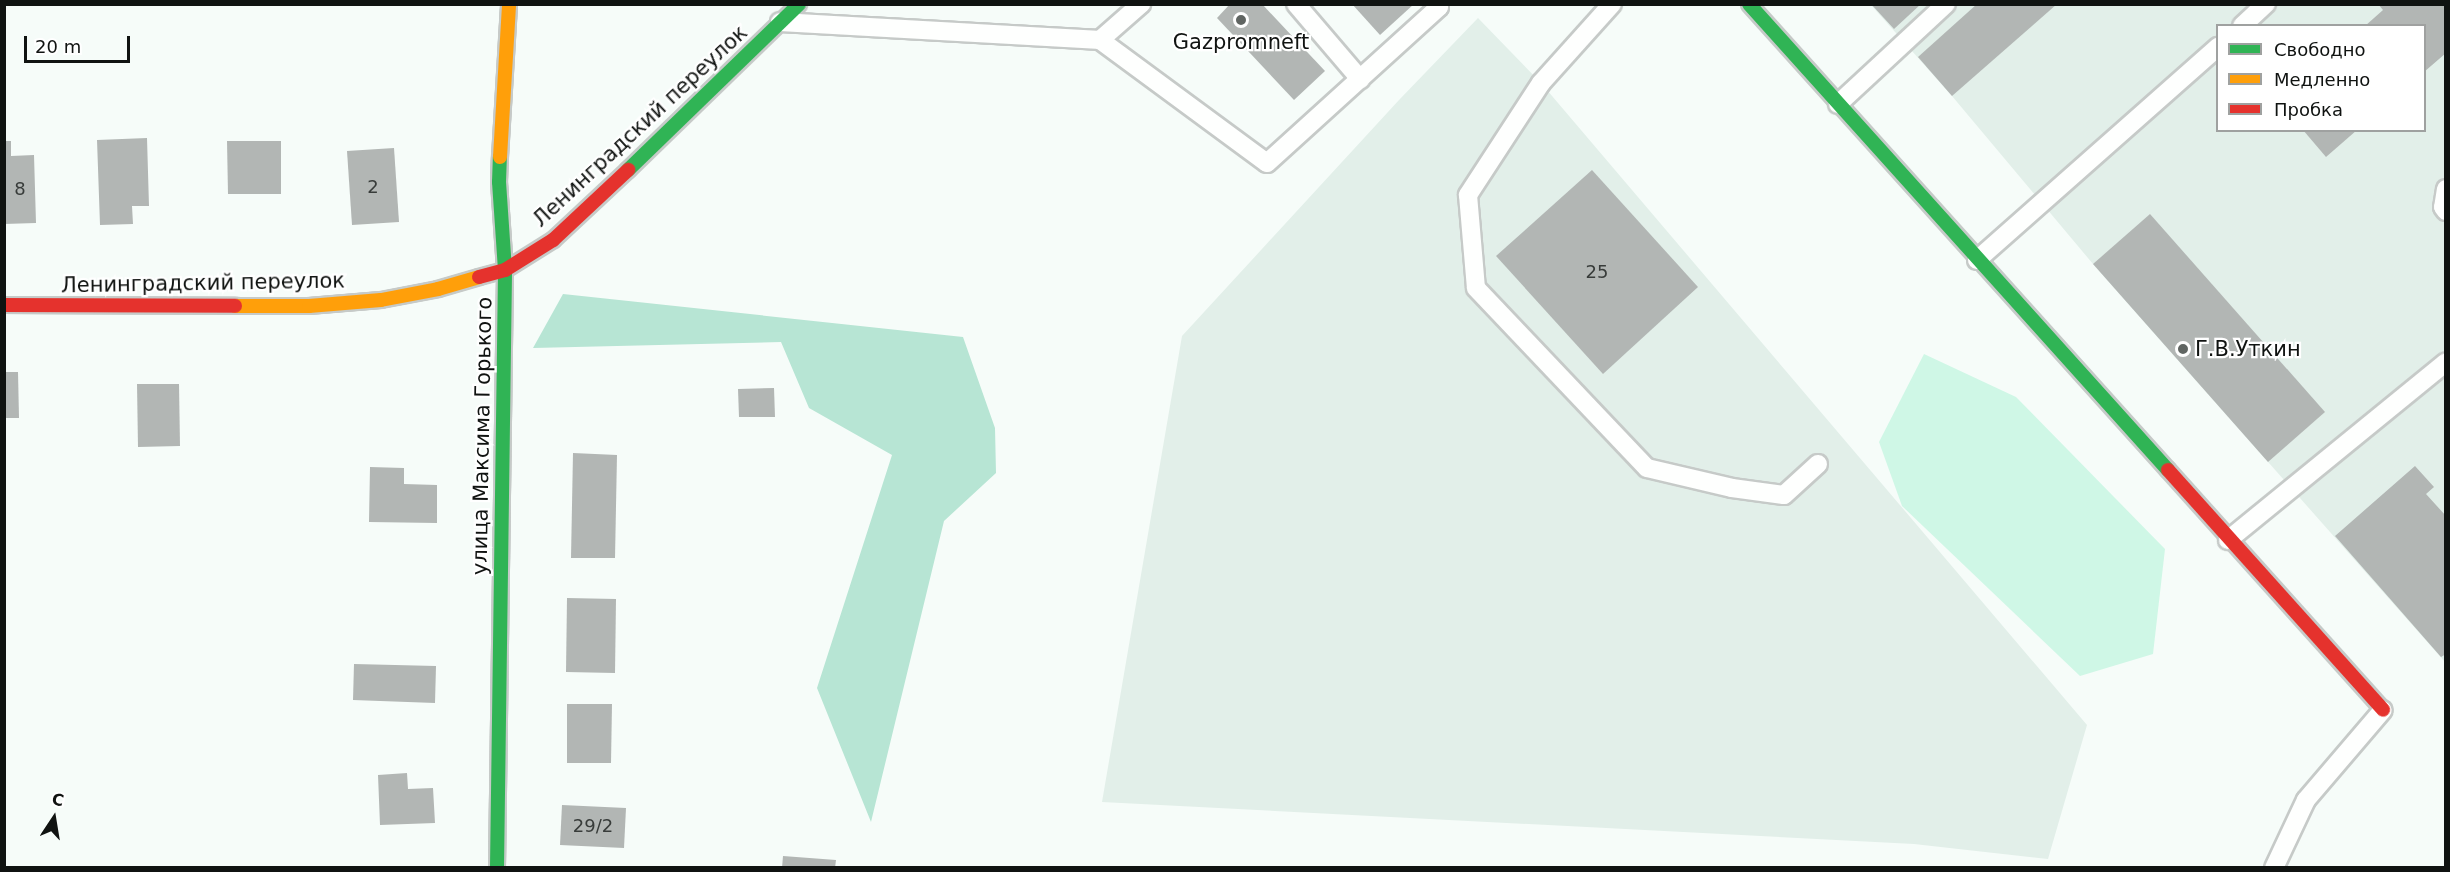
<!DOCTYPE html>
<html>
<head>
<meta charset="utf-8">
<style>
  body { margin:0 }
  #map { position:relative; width:2450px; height:872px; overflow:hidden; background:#f6fcf9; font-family:"DejaVu Sans",sans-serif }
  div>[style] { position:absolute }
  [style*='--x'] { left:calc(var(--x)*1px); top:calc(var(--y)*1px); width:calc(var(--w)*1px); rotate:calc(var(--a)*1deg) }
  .built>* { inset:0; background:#e2efe9 }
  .green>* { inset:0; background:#cff7e6 }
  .forest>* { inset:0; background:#b7e5d4 }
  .building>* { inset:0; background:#b2b6b4 }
  .roads { filter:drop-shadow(2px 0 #c6cac8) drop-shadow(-2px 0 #c6cac8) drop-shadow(0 2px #c6cac8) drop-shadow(0 -2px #c6cac8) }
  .lane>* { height:18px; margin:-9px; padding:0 9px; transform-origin:9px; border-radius:9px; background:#fefffe }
  .fast>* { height:14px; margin:-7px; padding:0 7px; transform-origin:7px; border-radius:7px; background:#30b455 }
  .slow>* { height:14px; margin:-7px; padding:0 7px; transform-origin:7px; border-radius:7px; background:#ff9f0a }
  .jam>* { height:14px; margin:-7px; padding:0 7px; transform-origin:7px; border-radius:7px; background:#e5322d }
  .dots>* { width:16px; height:16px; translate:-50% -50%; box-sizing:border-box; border:3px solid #fff; border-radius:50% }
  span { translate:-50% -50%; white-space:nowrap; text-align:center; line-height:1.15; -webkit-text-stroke:4.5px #fff; paint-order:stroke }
  .number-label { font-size:18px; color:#383c3a }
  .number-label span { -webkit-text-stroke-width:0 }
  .poi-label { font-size:21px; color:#101311 }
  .left { translate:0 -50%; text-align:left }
  .street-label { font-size:21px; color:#101311 }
  .frame { position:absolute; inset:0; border:6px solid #101311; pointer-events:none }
  .legend { position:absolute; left:2216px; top:24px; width:210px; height:108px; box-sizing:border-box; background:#fff; border:2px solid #9fa1a0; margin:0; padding:8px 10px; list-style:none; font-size:18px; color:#101311 }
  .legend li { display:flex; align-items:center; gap:12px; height:30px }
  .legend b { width:30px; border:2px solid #9fa1a0 }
  .north { position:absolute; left:24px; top:788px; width:60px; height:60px; -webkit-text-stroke:4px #fff; paint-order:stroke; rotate:12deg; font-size:16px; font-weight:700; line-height:24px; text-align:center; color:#101311 }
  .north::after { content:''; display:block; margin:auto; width:21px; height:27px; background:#101311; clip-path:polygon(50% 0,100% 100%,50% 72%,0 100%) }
  .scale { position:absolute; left:24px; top:36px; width:106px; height:27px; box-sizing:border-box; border:3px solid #101311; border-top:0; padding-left:8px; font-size:18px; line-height:21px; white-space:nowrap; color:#101311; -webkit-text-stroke:4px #fff; paint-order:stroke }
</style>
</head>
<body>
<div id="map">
  <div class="built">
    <div style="clip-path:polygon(evenodd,1871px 5px,2445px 5px,2445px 662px,2093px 264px,1952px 96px,1871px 5px,2218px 26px,2424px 26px,2424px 130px,2218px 130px,2218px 26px)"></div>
    <div style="clip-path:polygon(1478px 18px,1541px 83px,2087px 725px,2048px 859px,1914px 844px,1102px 802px,1182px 336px,1399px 100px)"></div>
  </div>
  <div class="green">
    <div style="clip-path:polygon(1924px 354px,2016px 397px,2165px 549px,2153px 654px,2080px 676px,1902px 506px,1879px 442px)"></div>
  </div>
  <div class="forest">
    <div style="clip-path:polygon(563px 294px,963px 337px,995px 428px,996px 473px,944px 521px,871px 822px,817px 688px,892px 455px,809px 408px,781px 342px,533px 348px)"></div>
  </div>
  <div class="building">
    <div style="clip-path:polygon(1230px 4px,1262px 4px,1325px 71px,1294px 100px,1217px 18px)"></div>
    <div style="clip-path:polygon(1352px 4px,1414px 4px,1380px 35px)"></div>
    <div style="clip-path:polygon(1871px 4px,1921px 4px,1894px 29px)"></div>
    <div style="clip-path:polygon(1977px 4px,2057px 4px,1952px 96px,1918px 57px)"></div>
    <div style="clip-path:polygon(2378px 4px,2446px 4px,2446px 53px,2424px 72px,2424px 26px,2365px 26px,2383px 10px)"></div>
    <div style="clip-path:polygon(2303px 130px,2357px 130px,2326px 157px)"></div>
    <div style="clip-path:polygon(147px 138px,149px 206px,132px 206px,133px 224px,100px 225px,97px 140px)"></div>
    <div style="clip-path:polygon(4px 141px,11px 141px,11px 156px,34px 155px,36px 223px,4px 224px)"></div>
    <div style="clip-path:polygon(227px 141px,281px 141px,281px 194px,228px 194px)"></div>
    <div style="clip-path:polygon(394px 148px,399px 222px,352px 225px,347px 151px)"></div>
    <div style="clip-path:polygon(1592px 170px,1698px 287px,1603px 374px,1496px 256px)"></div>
    <div style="clip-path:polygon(2150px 214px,2325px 412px,2268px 462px,2093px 264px)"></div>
    <div style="clip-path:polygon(4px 372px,18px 372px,19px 418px,4px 418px)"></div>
    <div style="clip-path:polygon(137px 384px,179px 384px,180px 446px,138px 447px)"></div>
    <div style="clip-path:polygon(774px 388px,775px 417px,739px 417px,738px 389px)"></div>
    <div style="clip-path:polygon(573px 453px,617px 455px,615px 558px,571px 558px)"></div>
    <div style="clip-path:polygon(2415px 466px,2434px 487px,2426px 494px,2446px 516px,2446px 654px,2441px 657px,2335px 536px)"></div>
    <div style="clip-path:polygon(370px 467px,404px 468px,404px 484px,437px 485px,437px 523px,369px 522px)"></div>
    <div style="clip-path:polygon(567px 598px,616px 599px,615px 673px,566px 672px)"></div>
    <div style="clip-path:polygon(354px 664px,436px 666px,435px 703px,353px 700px)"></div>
    <div style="clip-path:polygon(567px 704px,612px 704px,611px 763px,567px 763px)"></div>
    <div style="clip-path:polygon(407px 773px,408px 789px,433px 788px,435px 823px,380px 825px,378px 775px)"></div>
    <div style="clip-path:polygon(562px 805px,626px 808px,624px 848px,560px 845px)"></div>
    <div style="clip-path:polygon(783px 856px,836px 860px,835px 868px,782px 868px)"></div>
  </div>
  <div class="roads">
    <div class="lane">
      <div style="--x:1296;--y:4;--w:99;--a:49.5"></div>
      <div style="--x:1612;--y:4;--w:106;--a:131.9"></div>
      <div style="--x:1541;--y:83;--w:134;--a:123.1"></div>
      <div style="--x:1468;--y:195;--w:93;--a:85.1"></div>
      <div style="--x:1476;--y:288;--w:248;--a:46.5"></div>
      <div style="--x:1647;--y:468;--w:87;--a:13.2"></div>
      <div style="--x:1732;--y:488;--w:52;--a:7.7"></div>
      <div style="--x:1784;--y:495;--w:46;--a:-42.4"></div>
      <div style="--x:780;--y:22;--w:321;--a:3.2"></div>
      <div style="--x:1100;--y:40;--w:207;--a:36.4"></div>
      <div style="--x:1267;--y:163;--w:232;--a:-42.2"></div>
      <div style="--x:1439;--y:7;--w:3;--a:-90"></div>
      <div style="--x:2242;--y:26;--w:33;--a:-43"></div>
      <div style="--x:1100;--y:40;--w:55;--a:-41.3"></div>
      <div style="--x:1838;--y:104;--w:147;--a:-42.8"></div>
      <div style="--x:2446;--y:189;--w:18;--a:99"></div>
      <div style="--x:2443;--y:207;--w:5;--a:53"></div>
      <div style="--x:1977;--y:260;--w:322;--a:-41.5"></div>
      <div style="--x:2228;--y:540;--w:281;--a:-39.2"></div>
      <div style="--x:2274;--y:868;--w:75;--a:-64.8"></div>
      <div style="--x:2306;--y:800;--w:118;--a:-49.5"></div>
    </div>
    <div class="fast">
      <div style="--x:1749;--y:4;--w:627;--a:48.04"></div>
      <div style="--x:628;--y:170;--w:238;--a:-44.1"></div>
      <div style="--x:497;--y:868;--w:598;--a:-89.23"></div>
      <div style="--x:505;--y:270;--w:88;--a:-93.9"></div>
      <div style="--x:499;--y:182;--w:25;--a:-88"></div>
    </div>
    <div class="slow">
      <div style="--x:500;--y:157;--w:153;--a:-86.6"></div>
      <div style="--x:235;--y:306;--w:74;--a:0"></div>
      <div style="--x:309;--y:306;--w:72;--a:-4.8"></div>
      <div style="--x:381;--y:300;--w:58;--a:-10.9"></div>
      <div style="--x:438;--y:289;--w:43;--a:-16.3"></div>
    </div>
    <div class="jam">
      <div style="--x:479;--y:277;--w:27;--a:-15"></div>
      <div style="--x:505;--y:270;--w:57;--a:-32"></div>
      <div style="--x:553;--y:240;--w:103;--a:-43"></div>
      <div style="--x:4;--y:305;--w:231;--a:0.2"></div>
      <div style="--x:2168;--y:470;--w:322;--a:48.1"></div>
    </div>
  </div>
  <div class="dots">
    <div style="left:1241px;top:20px;background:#606562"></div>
    <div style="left:2183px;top:349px;background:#606562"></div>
  </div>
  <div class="number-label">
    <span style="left:373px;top:187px">2</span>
    <span style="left:20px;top:189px">8</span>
    <span style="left:1597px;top:272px">25</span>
    <span style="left:593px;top:826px">29/2</span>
  </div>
  <div class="poi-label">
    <span style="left:1241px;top:42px">Gazpromneft</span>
    <span class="left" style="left:2195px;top:349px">Г.В.Уткин</span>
  </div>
  <div class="street-label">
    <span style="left:640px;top:126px;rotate:-43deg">Ленинградский переулок</span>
    <span style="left:203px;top:283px;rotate:-1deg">Ленинградский переулок</span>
    <span style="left:482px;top:436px;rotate:-89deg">улица Максима Горького</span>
  </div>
  <div class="frame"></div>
  <ul class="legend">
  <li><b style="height:8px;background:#30b455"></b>Свободно</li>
  <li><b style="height:8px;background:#ff9f0a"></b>Медленно</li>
  <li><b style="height:8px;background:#e5322d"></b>Пробка</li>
  </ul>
  <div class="north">С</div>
  <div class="scale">20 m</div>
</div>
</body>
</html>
